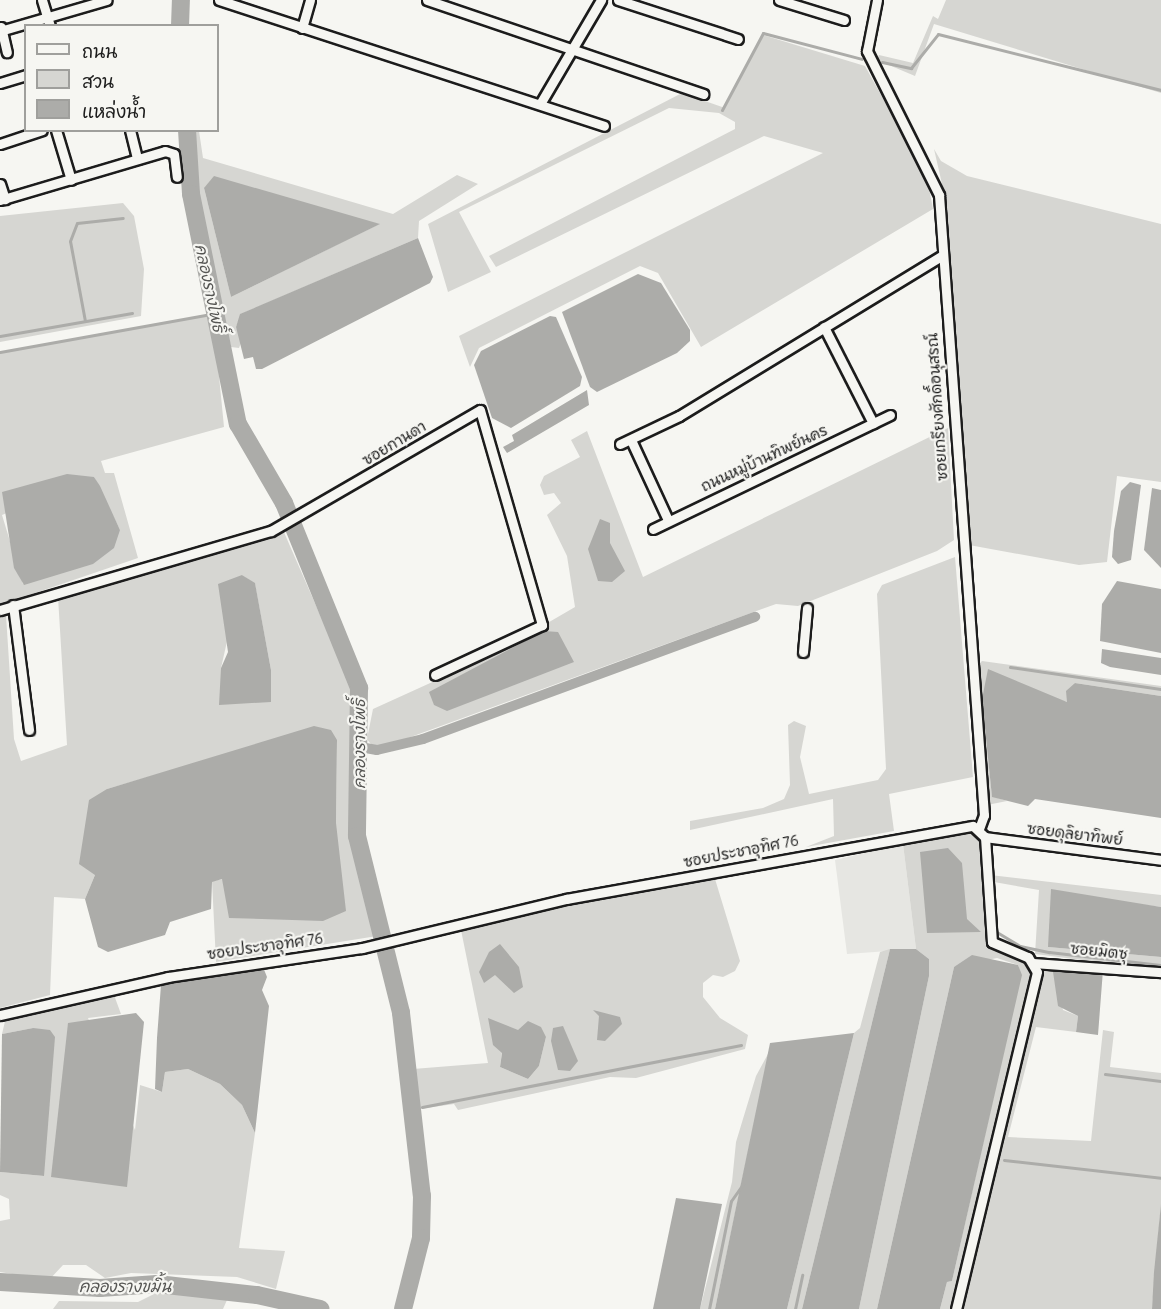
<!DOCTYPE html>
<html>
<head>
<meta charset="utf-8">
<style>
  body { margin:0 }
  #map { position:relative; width:1161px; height:1309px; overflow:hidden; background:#f6f6f2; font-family:Delius,"Playpen Sans Thai",sans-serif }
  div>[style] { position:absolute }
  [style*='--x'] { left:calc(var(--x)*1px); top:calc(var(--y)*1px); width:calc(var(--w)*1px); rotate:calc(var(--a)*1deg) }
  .built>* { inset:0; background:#e6e6e2 }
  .green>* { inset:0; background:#d6d6d2 }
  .water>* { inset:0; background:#acaca9 }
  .stream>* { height:3px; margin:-1.5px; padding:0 1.5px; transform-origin:1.5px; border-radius:1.5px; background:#acaca9 }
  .canal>* { height:10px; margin:-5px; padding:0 5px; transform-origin:5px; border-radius:5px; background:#acaca9 }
  .river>* { height:18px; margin:-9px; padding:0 9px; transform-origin:9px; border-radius:9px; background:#acaca9 }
  .roads { filter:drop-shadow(2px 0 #1c1c1c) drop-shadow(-2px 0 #1c1c1c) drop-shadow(0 2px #1c1c1c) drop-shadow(0 -2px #1c1c1c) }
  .minor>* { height:9px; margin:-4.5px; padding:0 4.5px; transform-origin:4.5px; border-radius:4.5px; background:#f6f6f2 }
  span { translate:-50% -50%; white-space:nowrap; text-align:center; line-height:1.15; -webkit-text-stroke:4.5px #f6f6f2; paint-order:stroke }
  .street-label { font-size:15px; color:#1c1c1c }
  .water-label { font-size:16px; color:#565654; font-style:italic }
  .legend { position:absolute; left:24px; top:24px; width:195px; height:108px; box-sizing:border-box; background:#f6f6f2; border:2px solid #9f9f9c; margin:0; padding:8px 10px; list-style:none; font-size:18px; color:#1c1c1c }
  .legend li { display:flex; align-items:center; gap:12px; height:30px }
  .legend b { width:30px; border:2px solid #9f9f9c }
</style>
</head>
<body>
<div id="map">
  <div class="built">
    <div style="clip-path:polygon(903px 844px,916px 949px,847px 954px,835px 860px)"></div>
  </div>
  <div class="green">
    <div style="clip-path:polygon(946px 0,1161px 0,1161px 93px,934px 24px,915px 76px,877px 60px,879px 55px,913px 63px,933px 16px,938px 19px)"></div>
    <div style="clip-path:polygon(763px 35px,865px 66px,927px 178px,933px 209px,701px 347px,658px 273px,640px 266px,479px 348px,470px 367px,459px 336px,823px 153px,764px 136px,496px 267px,489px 256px,735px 129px,735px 122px,719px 113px,669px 108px,459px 212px,491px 272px,448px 292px,428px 224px,682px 93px,725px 108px)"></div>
    <div style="clip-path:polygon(evenodd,192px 131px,199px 131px,203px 158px,393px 214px,457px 175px,478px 184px,419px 221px,418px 238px,241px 314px,236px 327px,242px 340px,239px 348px,231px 347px,196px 193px,192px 131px,204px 188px,379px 224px,231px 297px,204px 188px)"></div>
    <div style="clip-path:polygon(934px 149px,941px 161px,967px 176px,1161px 224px,1161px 482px,1117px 476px,1107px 562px,1079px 565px,969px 545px,942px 184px)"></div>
    <div style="clip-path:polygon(123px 203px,134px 216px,144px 269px,141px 316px,0 342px,0 216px)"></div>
    <div style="clip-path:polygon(evenodd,206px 316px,214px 325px,224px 427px,101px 461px,105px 473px,114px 473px,138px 558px,0 605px,0 353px,206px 316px,94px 477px,120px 530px,23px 584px,2px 515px,94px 477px)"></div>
    <div style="clip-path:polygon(948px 428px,954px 540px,937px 551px,798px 606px,776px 604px,397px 742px,373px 747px,367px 739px,373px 709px,494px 654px,575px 607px,567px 556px,547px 515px,561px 503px,554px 493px,544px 495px,540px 485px,544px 476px,580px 457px,571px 440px,587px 431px,643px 577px)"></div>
    <div style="clip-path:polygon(evenodd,283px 530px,352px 688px,352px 836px,377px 936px,216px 962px,212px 881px,223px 879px,279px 917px,323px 920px,336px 823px,337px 740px,234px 752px,107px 789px,95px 875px,85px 899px,54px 897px,50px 995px,0 1008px,0 617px,6px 615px,14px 739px,21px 761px,67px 745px,58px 597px,283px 530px,242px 575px,255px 584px,271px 670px,221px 668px,242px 575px)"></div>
    <div style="clip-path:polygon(955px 557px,973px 777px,889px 794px,894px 831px,806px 847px,834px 836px,833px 799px,690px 830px,690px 821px,763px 808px,784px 799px,790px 785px,788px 725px,794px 721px,806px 726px,800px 757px,809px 794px,878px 780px,886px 769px,877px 594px,882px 585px)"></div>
    <div style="clip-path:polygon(982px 661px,1161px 686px,1161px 696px,1075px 683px,1067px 702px,987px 680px,982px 699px,992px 796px,1007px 801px,987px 805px,977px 666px)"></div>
    <div style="clip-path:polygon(974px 833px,979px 838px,985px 931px,990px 942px,1028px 961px,1032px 982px,952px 1309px,940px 1309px,947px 1282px,952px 1281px,1021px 975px,1018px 965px,997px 958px,954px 967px,877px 1309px,859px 1309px,929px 976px,929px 959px,916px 949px,903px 844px)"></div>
    <div style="clip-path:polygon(990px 875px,1161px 895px,1161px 907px,1129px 903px,1048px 947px,1161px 957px,1161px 970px,1035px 954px,1039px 890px,994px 882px)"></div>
    <div style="clip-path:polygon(evenodd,715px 879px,740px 961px,735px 971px,723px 977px,713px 975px,703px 983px,703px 997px,720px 1018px,748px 1035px,745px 1049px,636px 1078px,610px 1077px,458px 1110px,454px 1104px,419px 1109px,413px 1069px,488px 1063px,461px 930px,555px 906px,715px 879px,546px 1037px,539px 1066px,528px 1079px,500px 1067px,502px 1052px,546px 1037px)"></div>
    <div style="clip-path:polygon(890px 949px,802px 1309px,787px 1309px,854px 1033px,860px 1028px,880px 952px)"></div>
    <div style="clip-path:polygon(1052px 965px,1063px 1010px,1078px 1016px,1076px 1032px,1036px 1027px,1008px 1137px,1091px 1141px,1103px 1030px,1114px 1032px,1110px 1067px,1161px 1073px,1161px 1204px,1152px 1309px,960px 1309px,1005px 1137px,1040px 967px)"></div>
    <div style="clip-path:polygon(114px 995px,121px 1014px,88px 1018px,135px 1130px,140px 1085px,162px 1092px,165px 1072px,188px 1069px,220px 1084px,242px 1105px,255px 1133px,239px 1248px,285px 1251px,276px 1289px,237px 1277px,131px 1273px,105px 1278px,86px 1265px,63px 1265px,49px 1280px,0 1272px,0 1221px,10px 1219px,9px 1199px,0 1195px,0 1172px,44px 1176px,33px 1028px,2px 1034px,6px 1017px)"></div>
    <div style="clip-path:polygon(769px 1052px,715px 1309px,700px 1309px,732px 1182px,736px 1142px,756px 1076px)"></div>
    <div style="clip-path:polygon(162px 1290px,227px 1300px,223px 1309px,53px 1309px,59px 1301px,138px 1302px)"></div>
  </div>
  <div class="water">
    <div style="clip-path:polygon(214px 176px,380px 224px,231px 297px,204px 188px)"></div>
    <div style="clip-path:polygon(418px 238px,433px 277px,430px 283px,262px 369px,256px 369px,253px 357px,244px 359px,236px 327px,240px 314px)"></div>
    <div style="clip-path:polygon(638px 274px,661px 283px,690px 330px,690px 341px,677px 353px,597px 392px,590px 387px,562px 312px)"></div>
    <div style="clip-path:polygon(550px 316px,556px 317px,582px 377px,580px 386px,511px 428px,492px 418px,474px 365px,481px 351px)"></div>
    <div style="clip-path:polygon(587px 390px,589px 405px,507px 453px,503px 447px,514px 441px,512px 435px)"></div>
    <div style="clip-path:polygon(67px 474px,94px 477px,100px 486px,120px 530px,114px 548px,93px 564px,24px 585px,14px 568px,2px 492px)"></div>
    <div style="clip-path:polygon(1130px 482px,1141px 485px,1131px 560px,1118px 564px,1112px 557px,1114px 531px,1121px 491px)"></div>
    <div style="clip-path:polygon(1152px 488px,1161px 490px,1161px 568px,1144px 550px)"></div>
    <div style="clip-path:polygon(600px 519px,610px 523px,610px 543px,625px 571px,612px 582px,598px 581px,588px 549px)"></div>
    <div style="clip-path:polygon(242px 575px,255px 583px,271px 670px,271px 702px,219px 705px,221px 668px,228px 652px,218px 584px)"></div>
    <div style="clip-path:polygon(1117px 581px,1161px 589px,1161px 653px,1100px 641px,1102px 604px)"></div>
    <div style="clip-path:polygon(544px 631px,558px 632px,574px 662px,447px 711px,434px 705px,429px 692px)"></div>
    <div style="clip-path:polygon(1102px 649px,1161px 658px,1161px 675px,1110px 667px,1101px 663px)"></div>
    <div style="clip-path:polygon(988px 669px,1067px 702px,1066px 691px,1075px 683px,1161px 696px,1161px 818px,1035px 799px,1028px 806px,992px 797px,982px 699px)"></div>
    <div style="clip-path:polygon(314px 726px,331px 730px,337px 740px,336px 823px,346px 911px,323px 921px,229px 918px,222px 879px,212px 882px,211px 909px,170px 922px,165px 935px,108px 952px,98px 947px,85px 899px,95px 875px,79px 864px,89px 800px,107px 789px)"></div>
    <div style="clip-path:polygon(948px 848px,962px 863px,967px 919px,981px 932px,927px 933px,920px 852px)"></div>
    <div style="clip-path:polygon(1051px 889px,1161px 907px,1161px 957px,1048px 947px)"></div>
    <div style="clip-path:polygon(500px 944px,519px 967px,523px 987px,514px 993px,495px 975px,484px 983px,479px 972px,489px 952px)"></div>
    <div style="clip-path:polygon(890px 949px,916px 949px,929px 959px,929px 976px,859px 1309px,802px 1309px)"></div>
    <div style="clip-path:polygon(972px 955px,1018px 965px,1022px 975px,952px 1281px,947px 1282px,940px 1309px,877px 1309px,954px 967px)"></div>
    <div style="clip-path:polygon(1052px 965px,1103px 970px,1098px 1035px,1076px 1032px,1078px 1016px,1058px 1006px)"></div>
    <div style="clip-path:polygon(263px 967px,267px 977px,262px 990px,269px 1006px,255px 1133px,242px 1105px,220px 1084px,188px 1069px,165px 1072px,162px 1092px,155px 1089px,157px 1038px,161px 985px)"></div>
    <div style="clip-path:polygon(593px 1010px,620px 1017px,622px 1024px,605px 1041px,597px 1040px,599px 1016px)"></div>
    <div style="clip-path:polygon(136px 1013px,144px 1022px,127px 1187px,51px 1177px,68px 1023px)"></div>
    <div style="clip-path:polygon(488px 1018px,518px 1030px,528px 1021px,541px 1027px,546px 1037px,539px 1066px,528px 1079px,500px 1067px,502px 1053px,493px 1045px)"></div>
    <div style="clip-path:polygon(563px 1026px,578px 1061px,570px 1071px,558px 1070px,551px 1041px,553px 1028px)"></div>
    <div style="clip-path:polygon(33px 1028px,50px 1030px,55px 1037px,44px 1176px,0 1172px,2px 1034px)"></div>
    <div style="clip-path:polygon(854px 1033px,787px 1309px,715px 1309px,770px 1043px)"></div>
    <div style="clip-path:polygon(676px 1198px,722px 1204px,700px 1309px,653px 1309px)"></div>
    <div style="clip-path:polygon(1161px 1204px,1161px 1309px,1152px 1309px,1154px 1272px)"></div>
  </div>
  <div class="stream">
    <div style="--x:882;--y:62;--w:30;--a:12"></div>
    <div style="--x:911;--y:68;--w:43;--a:-51.5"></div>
    <div style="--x:938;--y:34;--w:230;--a:14.1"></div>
    <div style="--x:722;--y:110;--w:87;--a:-62"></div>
    <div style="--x:763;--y:33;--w:102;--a:14.7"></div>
    <div style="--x:85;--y:321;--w:81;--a:-100.6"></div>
    <div style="--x:70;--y:241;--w:19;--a:-69"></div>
    <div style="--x:77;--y:223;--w:46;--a:-6.2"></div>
    <div style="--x:0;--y:336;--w:134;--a:-9.9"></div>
    <div style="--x:0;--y:352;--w:220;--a:-10.2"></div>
    <div style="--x:1010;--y:667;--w:153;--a:8.3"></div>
    <div style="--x:995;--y:931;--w:29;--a:31"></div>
    <div style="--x:1020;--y:946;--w:30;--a:12"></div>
    <div style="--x:1049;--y:952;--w:113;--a:6.6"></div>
    <div style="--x:1105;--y:1074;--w:56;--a:7.1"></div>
    <div style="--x:422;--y:1107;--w:325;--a:-11"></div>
    <div style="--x:412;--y:1108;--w:1;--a:0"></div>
    <div style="--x:1004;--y:1160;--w:158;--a:6.5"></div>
    <div style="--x:709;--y:1309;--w:110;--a:-78.5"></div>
    <div style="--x:731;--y:1201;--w:21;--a:-55"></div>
    <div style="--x:795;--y:1309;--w:35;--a:-78"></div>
  </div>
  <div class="canal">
    <div style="--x:360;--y:747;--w:17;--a:10"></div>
    <div style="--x:377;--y:750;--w:47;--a:-13.4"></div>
    <div style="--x:423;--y:739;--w:354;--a:-20.2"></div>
  </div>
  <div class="river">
    <div style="--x:180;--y:26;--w:26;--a:-88"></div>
    <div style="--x:187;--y:130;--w:64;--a:86.4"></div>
    <div style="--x:191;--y:194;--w:235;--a:78.5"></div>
    <div style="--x:238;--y:424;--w:91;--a:59.8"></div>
    <div style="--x:284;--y:503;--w:200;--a:67.9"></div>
    <div style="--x:359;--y:688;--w:148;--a:90.8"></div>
    <div style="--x:357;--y:836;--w:182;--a:76"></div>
    <div style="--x:401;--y:1013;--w:184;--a:83.5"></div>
    <div style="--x:422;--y:1196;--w:42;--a:91.4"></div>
    <div style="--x:421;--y:1238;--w:73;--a:104.2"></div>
    <div style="--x:0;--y:1282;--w:100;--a:3.4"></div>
    <div style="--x:100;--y:1288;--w:57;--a:-4"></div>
    <div style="--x:157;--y:1284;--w:101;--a:6.3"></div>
    <div style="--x:257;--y:1295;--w:65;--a:12.5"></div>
  </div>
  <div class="roads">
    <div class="minor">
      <div style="--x:42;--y:0;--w:27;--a:73"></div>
      <div style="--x:219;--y:0;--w:405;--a:18.1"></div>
      <div style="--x:427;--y:0;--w:292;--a:18.8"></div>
      <div style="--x:618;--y:0;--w:126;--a:18"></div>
      <div style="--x:779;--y:0;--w:68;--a:17.1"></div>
      <div style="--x:877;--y:0;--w:52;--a:101.1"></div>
      <div style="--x:867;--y:51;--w:161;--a:63.4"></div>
      <div style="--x:939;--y:195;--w:622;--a:85.85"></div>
      <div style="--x:984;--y:815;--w:15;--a:110"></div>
      <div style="--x:1;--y:27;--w:26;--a:77"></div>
      <div style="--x:302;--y:28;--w:29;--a:-74"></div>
      <div style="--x:0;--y:31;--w:111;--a:-16.2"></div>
      <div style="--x:0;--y:83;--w:27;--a:-17"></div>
      <div style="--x:540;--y:104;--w:121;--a:-59.6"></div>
      <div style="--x:56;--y:130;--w:52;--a:73.3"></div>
      <div style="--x:130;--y:130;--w:30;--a:76"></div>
      <div style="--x:0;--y:144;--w:44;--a:-18.4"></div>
      <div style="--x:0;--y:184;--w:16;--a:72"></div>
      <div style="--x:0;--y:200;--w:172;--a:-16.5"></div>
      <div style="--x:165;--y:151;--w:9;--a:18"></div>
      <div style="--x:174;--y:154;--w:23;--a:83"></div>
      <div style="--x:824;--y:327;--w:108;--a:63"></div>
      <div style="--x:631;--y:440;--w:88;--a:65.2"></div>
      <div style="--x:620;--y:444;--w:65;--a:-25.4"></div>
      <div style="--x:679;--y:416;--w:307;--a:-31.4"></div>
      <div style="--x:653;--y:529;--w:263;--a:-25.7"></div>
      <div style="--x:13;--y:605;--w:126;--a:82.7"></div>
      <div style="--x:0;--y:610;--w:282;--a:-16.3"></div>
      <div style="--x:271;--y:531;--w:241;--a:-30.1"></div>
      <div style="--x:480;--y:410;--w:224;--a:73.9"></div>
      <div style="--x:542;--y:625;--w:118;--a:155"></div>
      <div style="--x:803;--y:652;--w:44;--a:-84.8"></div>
      <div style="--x:985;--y:837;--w:177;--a:7.4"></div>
      <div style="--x:1034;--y:963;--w:127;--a:4.1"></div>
      <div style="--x:0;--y:1015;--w:172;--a:-12.7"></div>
      <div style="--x:168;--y:977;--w:196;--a:-8.5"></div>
      <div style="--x:362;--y:948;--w:210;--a:-13.5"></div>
      <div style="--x:566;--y:899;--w:413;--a:-10.2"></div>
      <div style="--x:973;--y:826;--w:16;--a:43"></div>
      <div style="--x:985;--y:837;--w:105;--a:86.2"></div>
      <div style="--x:992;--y:942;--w:39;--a:23"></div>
      <div style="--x:1028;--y:957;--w:17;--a:59"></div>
      <div style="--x:1037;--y:972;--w:347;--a:103.5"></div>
    </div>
  </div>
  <div class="street-label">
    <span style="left:937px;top:407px;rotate:-94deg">ซอยเกรียงศักดิ์อนุสรณ์</span>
    <span style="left:394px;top:443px;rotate:-31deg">ซอยกานดา</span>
    <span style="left:764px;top:458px;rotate:-25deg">ถนนหมู่บ้านทิพย์นคร</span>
    <span style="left:1075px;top:834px;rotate:7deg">ซอยดุลิยาทิพย์</span>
    <span style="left:741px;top:851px;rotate:-11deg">ซอยประชาอุทิศ 76</span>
    <span style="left:265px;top:946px;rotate:-8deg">ซอยประชาอุทิศ 76</span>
    <span style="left:1099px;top:951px;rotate:6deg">ซอยมิตซุ</span>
  </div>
  <div class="water-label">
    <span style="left:210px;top:288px;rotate:78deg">คลองรางโพธิ์</span>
    <span style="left:359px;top:744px;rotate:-90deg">คลองรางโพธิ์</span>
    <span style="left:125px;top:1286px">คลองรางขมิ้น</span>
  </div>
  <ul class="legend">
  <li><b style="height:8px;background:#f6f6f2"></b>ถนน</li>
  <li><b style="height:16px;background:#d6d6d2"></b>สวน</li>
  <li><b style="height:16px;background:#acaca9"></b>แหล่งน้ำ</li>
  </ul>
</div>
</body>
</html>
